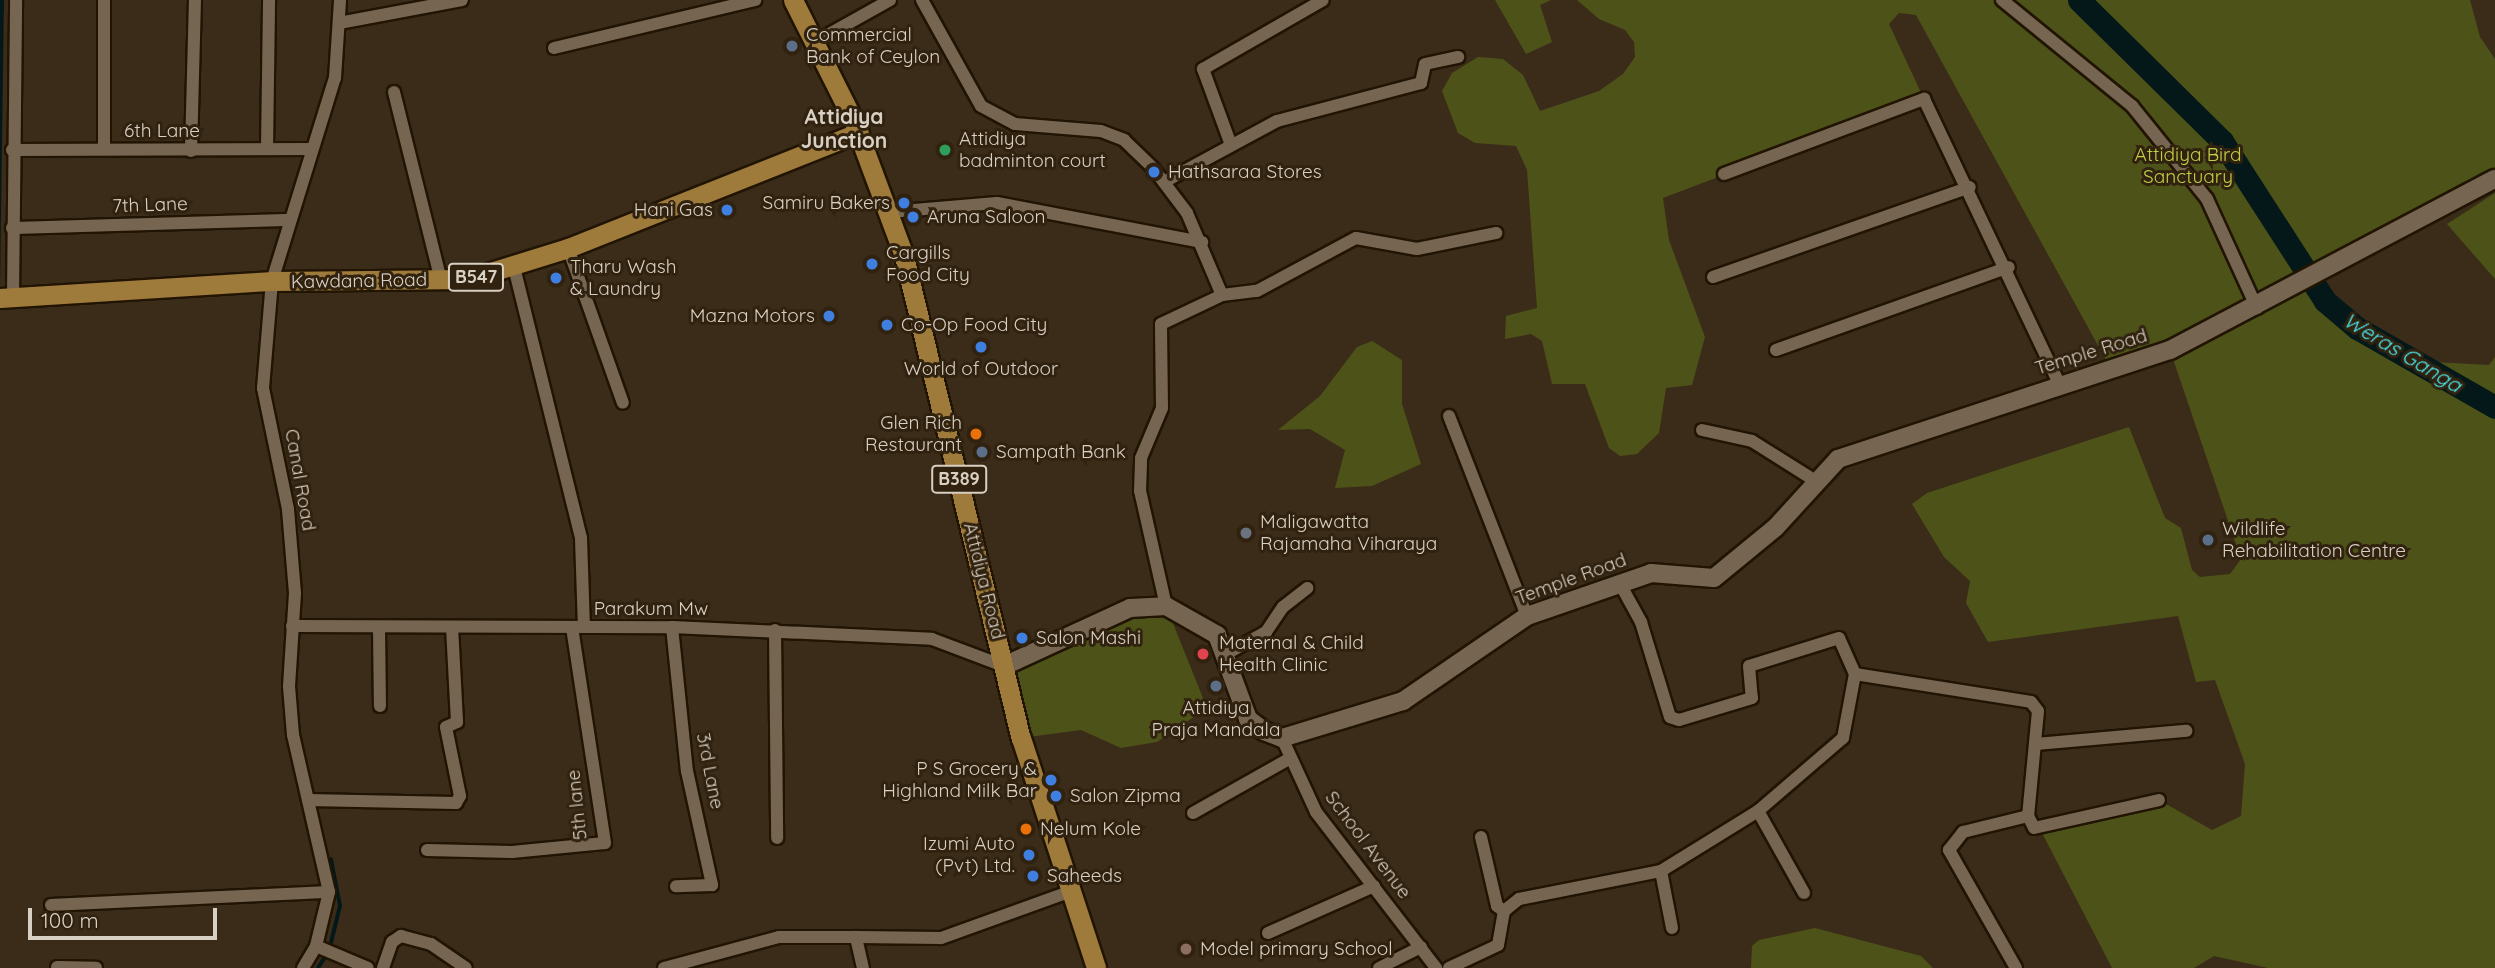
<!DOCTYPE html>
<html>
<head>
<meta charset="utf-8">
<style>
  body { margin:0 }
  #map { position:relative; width:2495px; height:968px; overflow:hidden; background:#3a2c19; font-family:Quicksand,sans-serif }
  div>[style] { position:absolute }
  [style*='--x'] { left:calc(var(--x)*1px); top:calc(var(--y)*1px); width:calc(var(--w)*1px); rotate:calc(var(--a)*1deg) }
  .green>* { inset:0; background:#4d5318 }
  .water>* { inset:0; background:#051819 }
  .stream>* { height:3.5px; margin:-1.75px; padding:0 1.75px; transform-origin:1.75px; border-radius:1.75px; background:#051819 }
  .river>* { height:23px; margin:-11.5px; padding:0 11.5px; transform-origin:11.5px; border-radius:11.5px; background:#051819 }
  .roads { filter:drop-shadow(2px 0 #211403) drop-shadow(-2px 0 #211403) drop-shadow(0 2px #211403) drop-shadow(0 -2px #211403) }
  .street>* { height:12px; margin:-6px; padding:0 6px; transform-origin:6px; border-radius:6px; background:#766651 }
  .secondary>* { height:18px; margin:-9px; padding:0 9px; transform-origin:9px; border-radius:9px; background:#766651 }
  .primary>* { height:19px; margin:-9.5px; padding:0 9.5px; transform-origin:9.5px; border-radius:9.5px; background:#9e7a3b }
  .dots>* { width:19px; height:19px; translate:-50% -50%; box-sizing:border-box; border:4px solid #30220f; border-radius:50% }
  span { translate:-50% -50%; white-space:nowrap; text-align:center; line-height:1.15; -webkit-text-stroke:6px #30220f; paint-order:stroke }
  .shield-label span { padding:2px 5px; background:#30220f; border:2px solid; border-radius:5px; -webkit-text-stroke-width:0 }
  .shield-label { font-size:18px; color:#d9d0c4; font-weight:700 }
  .poi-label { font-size:19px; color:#d9d0c4 }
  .left { translate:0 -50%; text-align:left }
  .right { translate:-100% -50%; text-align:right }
  .street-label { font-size:19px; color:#d9d0c4 }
  .park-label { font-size:19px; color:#c1cf46 }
  .neighbourhood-label { font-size:21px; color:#d9d0c4; font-weight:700 }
  .water-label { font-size:21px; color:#4ae6ec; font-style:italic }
  .scale { position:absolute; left:28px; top:908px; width:189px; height:32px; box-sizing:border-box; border:4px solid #d9d0c4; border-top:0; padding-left:9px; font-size:21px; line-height:24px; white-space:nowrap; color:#d9d0c4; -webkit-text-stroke:5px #30220f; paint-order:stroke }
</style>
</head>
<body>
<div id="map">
  <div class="green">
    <div style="clip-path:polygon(1495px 0,1551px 0,1540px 5px,1552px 42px,1526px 54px)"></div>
    <div style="clip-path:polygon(1577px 0,2470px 0,2480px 37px,2495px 59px,2495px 179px,2309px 281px,2357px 328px,2414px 361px,2489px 365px,2495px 357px,2495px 968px,2268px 968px,2214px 956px,2194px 968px,2112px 968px,2040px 829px,2159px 800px,2212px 830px,2241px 816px,2245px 764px,2215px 680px,2196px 682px,2178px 616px,1988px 642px,1966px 603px,1970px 581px,1944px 557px,1912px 504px,1927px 493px,2129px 427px,2165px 518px,2181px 528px,2192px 570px,2200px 577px,2230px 574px,2241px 559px,2170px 350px,2111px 369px,1916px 15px,1899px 13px,1889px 24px,1924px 99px,1663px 198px,1669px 240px,1705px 337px,1692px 385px,1666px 388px,1659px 433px,1637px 454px,1620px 456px,1609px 448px,1585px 384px,1552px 384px,1542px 341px,1531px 334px,1505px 339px,1506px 316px,1537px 308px,1527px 170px,1516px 146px,1475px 143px,1458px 133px,1442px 91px,1452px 73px,1478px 57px,1503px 59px,1523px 75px,1540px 111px,1599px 91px,1623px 74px,1635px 57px,1634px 42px,1625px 30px,1599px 19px)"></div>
    <div style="clip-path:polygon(2495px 193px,2495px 279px,2447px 224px)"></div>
    <div style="clip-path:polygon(1372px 341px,1402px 360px,1402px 404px,1421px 464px,1372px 486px,1335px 488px,1345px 450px,1310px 429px,1278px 430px,1320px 396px,1357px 347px)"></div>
    <div style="clip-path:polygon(1166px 606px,1207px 708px,1157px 742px,1121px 748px,1081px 730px,1021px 738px,1004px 666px,1085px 630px)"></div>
    <div style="clip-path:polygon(1815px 928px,1921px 956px,1933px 968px,1751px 968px,1752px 946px,1759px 940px)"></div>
  </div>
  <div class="water">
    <div style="clip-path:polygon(0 0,4px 0,0 286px)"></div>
  </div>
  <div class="stream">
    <div style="--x:330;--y:947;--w:42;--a:-76.3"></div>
    <div style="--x:340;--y:906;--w:47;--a:-101.1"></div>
    <div style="--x:318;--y:968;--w:17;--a:-57"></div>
  </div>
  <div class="river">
    <div style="--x:2079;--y:0;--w:201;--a:44.6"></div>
    <div style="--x:2222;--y:141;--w:190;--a:57.2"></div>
    <div style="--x:2325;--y:301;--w:42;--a:40.2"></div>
    <div style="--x:2357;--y:328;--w:159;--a:29.8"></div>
  </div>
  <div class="roads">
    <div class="street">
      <div style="--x:104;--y:0;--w:149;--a:90"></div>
      <div style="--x:922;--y:0;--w:121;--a:60.9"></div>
      <div style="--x:981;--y:106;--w:38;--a:28"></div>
      <div style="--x:1015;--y:124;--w:86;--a:4.7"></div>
      <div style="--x:1101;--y:131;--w:25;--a:21"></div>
      <div style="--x:1124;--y:140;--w:40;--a:44"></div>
      <div style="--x:1153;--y:168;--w:56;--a:52.9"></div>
      <div style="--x:1187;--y:213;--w:89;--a:66.9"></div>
      <div style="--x:2002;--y:0;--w:168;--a:39.2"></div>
      <div style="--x:2132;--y:106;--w:119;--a:51.1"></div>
      <div style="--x:2207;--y:199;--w:120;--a:65.4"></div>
      <div style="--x:339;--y:23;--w:125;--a:-10.6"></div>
      <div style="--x:815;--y:42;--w:86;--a:-29.2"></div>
      <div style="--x:554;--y:48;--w:207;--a:-13.4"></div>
      <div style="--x:394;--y:92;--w:194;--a:76"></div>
      <div style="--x:1231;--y:145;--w:81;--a:-110.2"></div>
      <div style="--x:1203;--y:69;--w:138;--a:-29.9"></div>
      <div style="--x:267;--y:149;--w:149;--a:-89.2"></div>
      <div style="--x:12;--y:150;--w:300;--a:-0.2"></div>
      <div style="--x:191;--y:151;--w:151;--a:-88.5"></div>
      <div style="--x:1724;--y:174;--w:214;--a:-20.6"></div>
      <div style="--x:1924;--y:99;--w:314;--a:64.6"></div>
      <div style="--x:1164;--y:182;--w:128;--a:-28.4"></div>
      <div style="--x:1277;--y:121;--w:149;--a:-14.8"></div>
      <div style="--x:1421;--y:83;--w:19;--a:-78"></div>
      <div style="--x:1425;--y:64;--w:34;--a:-12"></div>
      <div style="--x:890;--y:212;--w:107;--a:-4.8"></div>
      <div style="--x:997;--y:203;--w:209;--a:10.8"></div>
      <div style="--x:12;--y:228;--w:276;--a:-1.7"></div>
      <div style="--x:568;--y:248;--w:164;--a:70.5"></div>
      <div style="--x:514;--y:267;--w:279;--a:76.1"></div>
      <div style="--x:581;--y:538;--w:89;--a:88.1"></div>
      <div style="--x:1713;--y:277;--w:272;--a:-19.3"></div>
      <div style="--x:13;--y:297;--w:297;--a:-89.4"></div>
      <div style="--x:1776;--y:350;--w:247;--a:-19.6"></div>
      <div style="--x:1449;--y:416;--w:215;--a:68.7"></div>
      <div style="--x:1702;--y:430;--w:51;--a:12.4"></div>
      <div style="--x:1752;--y:441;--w:73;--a:32.2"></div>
      <div style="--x:1166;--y:606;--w:118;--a:-102.7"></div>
      <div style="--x:1140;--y:491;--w:33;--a:-88"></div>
      <div style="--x:1141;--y:458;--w:54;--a:-67.2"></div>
      <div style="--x:1162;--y:408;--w:84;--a:-90.7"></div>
      <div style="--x:1161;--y:324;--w:68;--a:-25.4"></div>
      <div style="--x:1222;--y:295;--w:35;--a:-7"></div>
      <div style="--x:1257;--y:291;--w:112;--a:-28.2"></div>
      <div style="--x:1356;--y:238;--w:62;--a:10.2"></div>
      <div style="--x:1417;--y:249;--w:81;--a:-11.4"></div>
      <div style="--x:292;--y:626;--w:380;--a:0.2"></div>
      <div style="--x:672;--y:627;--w:260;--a:2.6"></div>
      <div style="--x:932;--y:639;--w:77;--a:20.6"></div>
      <div style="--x:672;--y:627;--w:145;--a:84.1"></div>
      <div style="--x:687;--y:771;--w:117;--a:77.6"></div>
      <div style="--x:712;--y:885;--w:36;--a:178"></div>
      <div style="--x:379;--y:628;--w:78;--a:89.3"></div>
      <div style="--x:775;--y:630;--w:208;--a:89.4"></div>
      <div style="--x:1226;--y:654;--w:46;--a:-28.8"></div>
      <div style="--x:1266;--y:632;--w:30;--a:-56"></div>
      <div style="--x:1283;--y:607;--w:31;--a:-38"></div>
      <div style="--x:1855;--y:674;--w:178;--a:9"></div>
      <div style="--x:2031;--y:702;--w:11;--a:52"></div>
      <div style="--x:2038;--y:711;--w:105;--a:95.4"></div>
      <div style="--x:2028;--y:816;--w:13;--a:63"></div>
      <div style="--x:2034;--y:828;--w:128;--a:-12.6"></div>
      <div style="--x:1282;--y:738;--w:81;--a:65.3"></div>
      <div style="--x:1316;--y:812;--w:197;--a:52.4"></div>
      <div style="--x:2036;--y:744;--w:151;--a:-5"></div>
      <div style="--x:308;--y:800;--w:148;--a:1.2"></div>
      <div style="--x:456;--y:803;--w:8;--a:-60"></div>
      <div style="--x:460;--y:796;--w:70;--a:-101.5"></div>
      <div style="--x:446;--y:727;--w:12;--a:-24"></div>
      <div style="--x:457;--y:722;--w:94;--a:-93"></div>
      <div style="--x:1758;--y:811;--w:94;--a:60.7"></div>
      <div style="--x:1193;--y:813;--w:110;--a:-29.4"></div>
      <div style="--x:1481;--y:837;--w:71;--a:76.9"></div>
      <div style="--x:1497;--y:906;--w:9;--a:36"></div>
      <div style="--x:427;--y:850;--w:85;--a:1.3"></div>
      <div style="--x:512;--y:852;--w:93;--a:-5.5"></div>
      <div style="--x:605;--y:843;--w:218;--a:-98.7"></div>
      <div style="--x:1661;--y:871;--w:58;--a:79.1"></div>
      <div style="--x:51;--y:905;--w:278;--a:-2.7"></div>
      <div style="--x:1268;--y:933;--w:116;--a:-23.9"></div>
      <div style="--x:316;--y:946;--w:56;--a:22.9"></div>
      <div style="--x:57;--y:967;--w:39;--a:1"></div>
      <div style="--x:303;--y:968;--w:26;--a:-59"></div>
      <div style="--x:316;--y:946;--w:56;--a:-76.5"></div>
      <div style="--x:329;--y:892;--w:161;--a:-102.9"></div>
      <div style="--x:293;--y:735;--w:49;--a:-94.7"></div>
      <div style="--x:289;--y:686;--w:93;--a:-86.3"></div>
      <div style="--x:295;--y:593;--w:84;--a:-94.8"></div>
      <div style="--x:288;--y:509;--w:124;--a:-101.7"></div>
      <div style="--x:263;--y:388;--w:107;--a:-85.2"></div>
      <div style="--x:272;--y:281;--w:213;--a:-72.8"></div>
      <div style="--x:335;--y:78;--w:78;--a:-86.3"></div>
      <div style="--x:383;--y:968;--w:28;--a:-71"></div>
      <div style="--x:392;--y:942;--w:11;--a:-34"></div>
      <div style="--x:401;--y:936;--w:31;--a:15"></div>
      <div style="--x:431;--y:944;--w:42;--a:34.4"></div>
      <div style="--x:664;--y:968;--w:119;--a:-15.1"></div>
      <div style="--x:779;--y:937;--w:77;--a:0"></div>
      <div style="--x:863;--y:968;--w:32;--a:-103"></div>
      <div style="--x:856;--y:937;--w:85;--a:0.7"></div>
      <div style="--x:941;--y:938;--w:136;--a:-19.8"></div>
      <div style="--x:1379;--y:968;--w:47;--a:-26.6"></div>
      <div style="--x:1449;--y:968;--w:54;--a:-25.1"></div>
      <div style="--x:1498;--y:945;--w:35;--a:-80"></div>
      <div style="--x:1504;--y:911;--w:19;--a:-39"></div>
      <div style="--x:1519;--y:899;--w:145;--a:-11.2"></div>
      <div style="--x:1661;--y:871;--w:114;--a:-31.7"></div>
      <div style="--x:1758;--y:811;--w:112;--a:-40.7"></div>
      <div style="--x:1843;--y:738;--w:65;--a:-79.4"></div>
      <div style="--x:1855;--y:674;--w:39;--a:-114"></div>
      <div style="--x:1839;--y:638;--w:94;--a:162.7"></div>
      <div style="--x:1749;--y:666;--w:32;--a:85"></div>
      <div style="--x:1752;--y:698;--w:76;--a:163.2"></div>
      <div style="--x:1679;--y:720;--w:9;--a:-162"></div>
      <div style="--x:1670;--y:717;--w:99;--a:-107"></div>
      <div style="--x:1641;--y:622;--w:46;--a:-118.8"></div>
      <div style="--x:2016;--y:968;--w:136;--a:-119.6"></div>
      <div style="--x:1949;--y:850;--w:23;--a:-52"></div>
      <div style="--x:1963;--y:832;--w:67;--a:-13.8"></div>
    </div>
    <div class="secondary">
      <div style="--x:1004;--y:666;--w:139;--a:-24.7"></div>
      <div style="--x:1130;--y:608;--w:36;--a:-3"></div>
      <div style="--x:1166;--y:606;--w:59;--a:29.6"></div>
      <div style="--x:1217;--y:635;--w:90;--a:69.7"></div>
      <div style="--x:1248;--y:719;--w:20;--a:37"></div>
      <div style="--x:1264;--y:731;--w:19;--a:21"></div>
      <div style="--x:1282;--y:738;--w:127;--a:-17"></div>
      <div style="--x:1403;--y:701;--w:150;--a:-34.4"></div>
      <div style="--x:1527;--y:616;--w:131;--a:-19.1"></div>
      <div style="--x:1651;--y:573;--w:63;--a:4.5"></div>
      <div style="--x:1714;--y:578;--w:80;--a:-39.4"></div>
      <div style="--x:1776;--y:527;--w:92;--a:-47.6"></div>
      <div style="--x:1838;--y:459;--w:349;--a:-18.2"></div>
      <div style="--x:2170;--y:350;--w:367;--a:-27.8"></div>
    </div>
    <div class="primary">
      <div style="--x:793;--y:0;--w:136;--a:63.4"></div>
      <div style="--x:854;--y:122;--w:143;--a:69.5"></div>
      <div style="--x:904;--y:256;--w:496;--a:76.4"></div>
      <div style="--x:1021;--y:738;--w:242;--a:71.9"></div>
      <div style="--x:0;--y:298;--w:273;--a:-3.6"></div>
      <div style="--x:272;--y:281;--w:196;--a:-0.6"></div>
      <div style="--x:468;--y:279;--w:105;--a:-17.2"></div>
      <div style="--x:568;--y:248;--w:313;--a:-21.7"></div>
    </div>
  </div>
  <div class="dots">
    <div style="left:792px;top:46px;background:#5c6f8a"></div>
    <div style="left:945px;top:150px;background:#2e9e5b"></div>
    <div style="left:1154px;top:172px;background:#3f7fe0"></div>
    <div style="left:904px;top:203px;background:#3f7fe0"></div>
    <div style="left:727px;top:210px;background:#3f7fe0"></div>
    <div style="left:913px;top:217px;background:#3f7fe0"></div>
    <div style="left:872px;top:264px;background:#3f7fe0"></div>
    <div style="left:556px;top:278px;background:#3f7fe0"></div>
    <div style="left:829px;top:316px;background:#3f7fe0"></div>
    <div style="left:887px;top:325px;background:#3f7fe0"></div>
    <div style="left:981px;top:347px;background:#3f7fe0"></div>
    <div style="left:976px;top:434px;background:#e8710a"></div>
    <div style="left:982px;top:452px;background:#5c6f8a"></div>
    <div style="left:1246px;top:533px;background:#6b7280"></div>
    <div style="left:2208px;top:540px;background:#5c6f8a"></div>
    <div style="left:1022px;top:638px;background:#3f7fe0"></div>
    <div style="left:1203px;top:654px;background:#e0444e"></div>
    <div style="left:1216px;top:686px;background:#5c6f8a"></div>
    <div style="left:1051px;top:780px;background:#3f7fe0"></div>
    <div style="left:1056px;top:796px;background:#3f7fe0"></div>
    <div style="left:1026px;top:829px;background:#e8710a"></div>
    <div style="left:1029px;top:855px;background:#3f7fe0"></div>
    <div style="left:1033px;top:876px;background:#3f7fe0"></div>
    <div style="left:1186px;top:949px;background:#8d6e63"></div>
  </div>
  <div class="shield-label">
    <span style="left:476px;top:277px">B547</span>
    <span style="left:959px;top:479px">B389</span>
  </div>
  <div class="poi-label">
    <span class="left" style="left:806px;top:46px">Commercial<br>Bank of Ceylon</span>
    <span class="left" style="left:959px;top:150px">Attidiya<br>badminton court</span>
    <span class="left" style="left:1168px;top:172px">Hathsaraa Stores</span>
    <span class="right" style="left:890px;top:203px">Samiru Bakers</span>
    <span class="right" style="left:713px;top:210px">Hani Gas</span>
    <span class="left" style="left:927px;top:217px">Aruna Saloon</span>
    <span class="left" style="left:886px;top:264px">Cargills<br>Food City</span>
    <span class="left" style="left:570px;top:278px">Tharu Wash<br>&amp; Laundry</span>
    <span class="right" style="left:815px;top:316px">Mazna Motors</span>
    <span class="left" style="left:901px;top:325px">Co-Op Food City</span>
    <span style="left:981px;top:369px">World of Outdoor</span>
    <span class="right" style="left:962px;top:434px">Glen Rich<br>Restaurant</span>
    <span class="left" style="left:996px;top:452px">Sampath Bank</span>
    <span class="left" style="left:1260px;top:533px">Maligawatta<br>Rajamaha Viharaya</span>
    <span class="left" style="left:2222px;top:540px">Wildlife<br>Rehabilitation Centre</span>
    <span class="left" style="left:1036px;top:638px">Salon Mashi</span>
    <span class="left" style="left:1219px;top:654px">Maternal &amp; Child<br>Health Clinic</span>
    <span style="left:1216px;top:719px">Attidiya<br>Praja Mandala</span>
    <span class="right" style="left:1037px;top:780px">P S Grocery &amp;<br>Highland Milk Bar</span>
    <span class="left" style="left:1070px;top:796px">Salon Zipma</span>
    <span class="left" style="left:1040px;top:829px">Nelum Kole</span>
    <span class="right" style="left:1015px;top:855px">Izumi Auto<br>(Pvt) Ltd.</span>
    <span class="left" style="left:1047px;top:876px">Saheeds</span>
    <span class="left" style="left:1200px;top:949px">Model primary School</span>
  </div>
  <div class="street-label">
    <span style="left:162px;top:131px">6th Lane</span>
    <span style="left:150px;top:205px;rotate:-2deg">7th Lane</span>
    <span style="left:359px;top:281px;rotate:-1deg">Kawdana Road</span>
    <span style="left:2091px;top:352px;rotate:-17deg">Temple Road</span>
    <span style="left:300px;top:480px;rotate:80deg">Canal Road</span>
    <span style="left:1571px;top:579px;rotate:-20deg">Temple Road</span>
    <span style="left:984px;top:581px;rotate:76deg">Attidiya Road</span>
    <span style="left:651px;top:609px">Parakum Mw</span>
    <span style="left:710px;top:771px;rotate:79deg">3rd Lane</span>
    <span style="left:577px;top:805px;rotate:-96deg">5th lane</span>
    <span style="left:1368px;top:845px;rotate:53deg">School Avenue</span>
  </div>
  <div class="park-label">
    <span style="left:2188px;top:166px">Attidiya Bird<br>Sanctuary</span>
  </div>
  <div class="neighbourhood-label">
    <span style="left:844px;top:128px">Attidiya<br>Junction</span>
  </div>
  <div class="water-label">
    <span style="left:2403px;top:352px;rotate:31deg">Weras Ganga</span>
  </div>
  <div class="scale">100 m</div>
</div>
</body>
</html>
